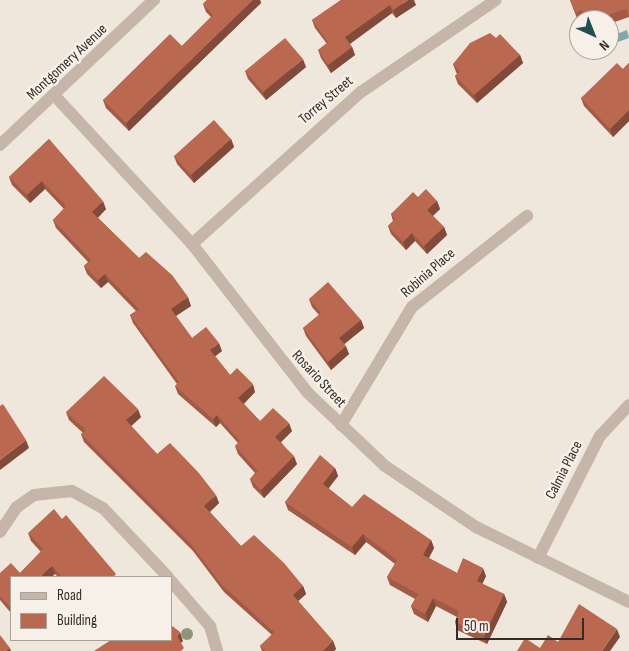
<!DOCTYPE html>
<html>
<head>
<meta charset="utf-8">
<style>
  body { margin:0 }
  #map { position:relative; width:629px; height:651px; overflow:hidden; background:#efe6dc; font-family:"Sofia Sans Condensed",sans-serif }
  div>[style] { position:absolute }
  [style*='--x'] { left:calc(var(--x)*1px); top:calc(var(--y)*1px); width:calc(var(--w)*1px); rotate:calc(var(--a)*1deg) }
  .water>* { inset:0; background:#7ea8aa }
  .minor>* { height:12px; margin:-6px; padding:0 6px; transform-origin:6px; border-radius:6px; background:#c6b6a9 }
  .trees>* { width:12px; height:12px; margin:-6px; border-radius:50%; background:#91947d }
  .wall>* { inset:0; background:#a05a45 }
  .shaded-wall>* { inset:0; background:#824a38 }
  .building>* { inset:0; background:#ba6950 }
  span { translate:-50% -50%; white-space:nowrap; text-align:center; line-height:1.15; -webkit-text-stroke:5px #f7f0e8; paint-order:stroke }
  .street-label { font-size:15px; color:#342c28 }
  .legend { position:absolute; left:10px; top:576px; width:162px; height:65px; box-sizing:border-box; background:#f7f0e8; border:1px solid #a9a29b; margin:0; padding:6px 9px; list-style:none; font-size:15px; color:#342c28 }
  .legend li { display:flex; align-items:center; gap:10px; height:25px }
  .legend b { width:25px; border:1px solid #a9a29b }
  .north { position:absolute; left:569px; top:10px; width:50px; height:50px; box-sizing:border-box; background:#f7f0e8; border:1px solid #a9a29b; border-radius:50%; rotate:136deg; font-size:14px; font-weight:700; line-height:20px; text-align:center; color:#342c28 }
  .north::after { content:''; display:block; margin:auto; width:18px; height:22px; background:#224f52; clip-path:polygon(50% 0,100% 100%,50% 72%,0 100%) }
  .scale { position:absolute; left:456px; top:618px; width:128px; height:22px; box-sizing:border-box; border:2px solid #342c28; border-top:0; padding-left:6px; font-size:15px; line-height:18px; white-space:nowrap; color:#342c28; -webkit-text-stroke:4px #f7f0e8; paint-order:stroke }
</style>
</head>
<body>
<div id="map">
  <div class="water">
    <div style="clip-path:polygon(627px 30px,629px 38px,609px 45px,609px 37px)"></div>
  </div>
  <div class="minor">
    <div style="--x:55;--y:96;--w:202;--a:47.2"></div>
    <div style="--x:192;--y:244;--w:189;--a:52.1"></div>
    <div style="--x:308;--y:393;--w:106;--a:43.5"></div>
    <div style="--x:385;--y:466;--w:110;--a:33.8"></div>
    <div style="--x:476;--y:527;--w:170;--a:26.1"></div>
    <div style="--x:0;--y:145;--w:212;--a:-43.3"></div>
    <div style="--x:192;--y:244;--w:227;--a:-42"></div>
    <div style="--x:361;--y:92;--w:163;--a:-34.3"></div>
    <div style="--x:341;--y:425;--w:138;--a:-59"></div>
    <div style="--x:412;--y:307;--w:147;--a:-38.4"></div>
    <div style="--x:0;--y:532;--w:30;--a:-56"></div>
    <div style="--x:17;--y:507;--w:21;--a:-35"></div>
    <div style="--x:34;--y:495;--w:38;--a:-6"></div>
    <div style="--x:72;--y:491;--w:35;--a:29"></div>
    <div style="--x:103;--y:508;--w:95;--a:46.7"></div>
    <div style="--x:538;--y:558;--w:137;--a:-63.1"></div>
    <div style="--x:600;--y:436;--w:42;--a:-46.9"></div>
    <div style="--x:171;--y:581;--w:60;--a:49.1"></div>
    <div style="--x:210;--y:626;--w:26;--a:74"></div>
  </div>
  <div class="trees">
    <div style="left:187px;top:634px"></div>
  </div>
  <div class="wall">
    <div style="clip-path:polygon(207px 0,260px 0,261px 3px,129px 131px,106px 108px,103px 100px,182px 46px,211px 17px,206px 12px,203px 4px)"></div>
    <div style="clip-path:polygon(341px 0,416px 5px,396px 18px,392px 13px,350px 44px,352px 47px,355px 55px,331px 73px,321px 58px,318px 50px,327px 44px,315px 28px,312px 20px)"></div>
    <div style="clip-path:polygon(570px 0,629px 0,629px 17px,609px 24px,609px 20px,585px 20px,585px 19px,578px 21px)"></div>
    <div style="clip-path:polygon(496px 38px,520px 55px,523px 63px,477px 103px,458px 84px,455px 76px,457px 74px,456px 72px,453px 64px)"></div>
    <div style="clip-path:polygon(629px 63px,629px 121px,613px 137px,584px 106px,581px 98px,623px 69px)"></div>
    <div style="clip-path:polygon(306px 67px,266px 100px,248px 79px,245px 71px)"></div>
    <div style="clip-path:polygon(49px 139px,106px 209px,98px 218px,139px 258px,191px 306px,176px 316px,192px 338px,222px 351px,215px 356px,230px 375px,255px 392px,244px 404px,260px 421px,292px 431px,281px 442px,297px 464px,264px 498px,253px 487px,250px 479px,255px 473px,238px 454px,235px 446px,238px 443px,220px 423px,216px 427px,178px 394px,175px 386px,177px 384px,133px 323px,130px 315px,136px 311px,108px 282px,101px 288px,87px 274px,84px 266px,88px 262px,56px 228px,53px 220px,64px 209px,45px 189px,30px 203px,12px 185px,9px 177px)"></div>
    <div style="clip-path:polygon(231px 139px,234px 147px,194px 183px,177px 164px,174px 156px)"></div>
    <div style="clip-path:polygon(418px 197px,437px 201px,440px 209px,433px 216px,444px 227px,447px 235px,427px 254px,415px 241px,406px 250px,391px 234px,388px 226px,393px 221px,391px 214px)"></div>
    <div style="clip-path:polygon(309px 299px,361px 320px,364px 328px,344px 344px,349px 354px,331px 370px,306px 336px,303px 328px,319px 315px,312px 307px)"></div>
    <div style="clip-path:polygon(66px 412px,141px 417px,131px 426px,157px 454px,219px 503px,210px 512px,241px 546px,303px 586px,306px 594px,298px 601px,333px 641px,336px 649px,334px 651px,262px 651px,260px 646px,272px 635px,224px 592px,193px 551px,84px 442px,81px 434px,83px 433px,69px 420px)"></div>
    <div style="clip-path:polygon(335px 468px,338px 476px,328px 488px,352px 507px,431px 540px,434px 548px,429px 558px,457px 573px,486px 576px,482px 584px,504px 594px,507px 602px,487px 644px,457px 630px,455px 622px,457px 617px,436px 606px,428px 622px,414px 614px,411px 606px,415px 599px,390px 585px,387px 577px,395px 564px,366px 542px,355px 555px,288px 510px,285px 502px)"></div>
    <div style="clip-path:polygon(28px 533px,117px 577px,58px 577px,55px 574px,11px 577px,11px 613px,0 600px,0 573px,20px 573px,41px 552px,31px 541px)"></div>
  </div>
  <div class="shaded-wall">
    <div style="clip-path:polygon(253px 0,260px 0,261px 3px,129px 131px,126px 123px)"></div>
    <div style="clip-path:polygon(408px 0,414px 0,416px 5px,396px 18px,393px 10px)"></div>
    <div style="clip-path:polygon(390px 5px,392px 13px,348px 45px,345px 37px)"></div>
    <div style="clip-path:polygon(352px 47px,355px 55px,331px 73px,328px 65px)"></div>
    <div style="clip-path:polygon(520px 55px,523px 63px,477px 103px,474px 95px)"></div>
    <div style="clip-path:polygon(303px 59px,306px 67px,266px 100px,263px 92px)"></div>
    <div style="clip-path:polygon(629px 110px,629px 121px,613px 137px,610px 129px)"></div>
    <div style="clip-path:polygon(231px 139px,234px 147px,194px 183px,191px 175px)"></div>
    <div style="clip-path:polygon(42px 181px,45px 189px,30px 203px,27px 195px)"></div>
    <div style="clip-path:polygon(103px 201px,106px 209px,95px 220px,92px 212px)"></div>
    <div style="clip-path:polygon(437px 201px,440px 209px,430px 218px,427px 210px)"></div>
    <div style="clip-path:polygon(444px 227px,447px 235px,427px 254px,424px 246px)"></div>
    <div style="clip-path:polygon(412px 233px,415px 241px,406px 250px,403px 242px)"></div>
    <div style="clip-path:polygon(105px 274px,108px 282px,101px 288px,98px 280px)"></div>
    <div style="clip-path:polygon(188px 297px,191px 306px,174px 317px,171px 309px)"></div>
    <div style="clip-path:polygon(361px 320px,364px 328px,342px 346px,339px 338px)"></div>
    <div style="clip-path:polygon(219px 343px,222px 351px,213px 358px,210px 350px)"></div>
    <div style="clip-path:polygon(346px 346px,349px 354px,331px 370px,328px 362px)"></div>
    <div style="clip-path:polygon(253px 384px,255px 392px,241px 406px,238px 398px)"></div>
    <div style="clip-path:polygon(138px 409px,141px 417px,129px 428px,126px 420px)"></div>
    <div style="clip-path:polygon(217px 415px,220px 423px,216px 427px,213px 419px)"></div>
    <div style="clip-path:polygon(289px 423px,292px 431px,278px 445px,275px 437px)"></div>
    <div style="clip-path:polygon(26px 440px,29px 448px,0 470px,0 460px)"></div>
    <div style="clip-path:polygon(294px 456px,297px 464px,264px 498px,261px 490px)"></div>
    <div style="clip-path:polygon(335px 468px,338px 476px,326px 492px,323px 484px)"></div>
    <div style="clip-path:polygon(216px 495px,219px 503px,207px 514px,204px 506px)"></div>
    <div style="clip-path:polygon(363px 534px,366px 542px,355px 555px,352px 547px)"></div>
    <div style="clip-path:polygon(431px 540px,434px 548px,426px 563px,423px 555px)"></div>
    <div style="clip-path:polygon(52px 566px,55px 574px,52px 577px,40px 577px)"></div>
    <div style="clip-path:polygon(483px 568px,486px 576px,480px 589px,477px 581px)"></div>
    <div style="clip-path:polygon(303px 586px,306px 594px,296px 603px,293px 595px)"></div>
    <div style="clip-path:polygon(504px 594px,507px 602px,487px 644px,484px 636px)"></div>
    <div style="clip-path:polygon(433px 598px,436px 606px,428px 622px,425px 614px)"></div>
    <div style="clip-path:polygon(617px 629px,620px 637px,610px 651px,602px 651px)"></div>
    <div style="clip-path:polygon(180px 632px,183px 641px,180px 644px,177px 636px)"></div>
    <div style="clip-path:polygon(333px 641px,336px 649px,334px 651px,323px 651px)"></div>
    <div style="clip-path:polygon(10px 648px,11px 651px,5px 651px)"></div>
  </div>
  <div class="building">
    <div style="clip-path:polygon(207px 0,253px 0,126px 123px,103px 100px,170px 34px,182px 46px,213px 15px,203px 4px)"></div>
    <div style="clip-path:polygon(341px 0,408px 0,393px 10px,390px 5px,345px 37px,352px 47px,328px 65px,318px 50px,328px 42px,312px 20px)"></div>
    <div style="clip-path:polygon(570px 0,629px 0,629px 16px,626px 9px,594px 20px,586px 20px,582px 10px,575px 13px)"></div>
    <div style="clip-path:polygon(490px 33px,496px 38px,500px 34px,520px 55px,474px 95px,455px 76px,460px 71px,453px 64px,470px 43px)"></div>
    <div style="clip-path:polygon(285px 38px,303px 59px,263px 92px,245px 71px)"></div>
    <div style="clip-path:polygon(617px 63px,623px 69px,629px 63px,629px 110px,610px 129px,581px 98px)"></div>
    <div style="clip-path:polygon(214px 120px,231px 139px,191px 175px,174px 156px)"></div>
    <div style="clip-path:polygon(49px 139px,103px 201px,92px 212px,139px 258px,146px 252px,172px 275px,188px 297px,171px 309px,192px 338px,206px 327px,219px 343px,210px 350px,230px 375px,237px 368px,253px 384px,238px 398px,260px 421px,273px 408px,289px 423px,275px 437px,294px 456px,261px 490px,250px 479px,258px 471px,235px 446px,240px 441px,217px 415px,213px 419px,175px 386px,179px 382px,130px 315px,139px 309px,105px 274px,98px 280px,84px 266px,91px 260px,53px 220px,66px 206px,42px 181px,27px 195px,9px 177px)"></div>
    <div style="clip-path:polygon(426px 189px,437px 201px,427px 210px,444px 227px,424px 246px,412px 233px,403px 242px,388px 226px,395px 219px,391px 214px,413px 192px,418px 197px)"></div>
    <div style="clip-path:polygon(328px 282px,361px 320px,339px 338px,346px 346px,328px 362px,303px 328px,321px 313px,309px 299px)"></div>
    <div style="clip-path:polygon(104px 376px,138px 409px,126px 420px,157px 454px,170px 443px,198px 472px,216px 495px,204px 506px,241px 546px,254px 535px,284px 563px,303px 586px,293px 595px,333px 641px,323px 651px,265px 651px,260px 646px,274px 632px,221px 584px,190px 543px,81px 434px,86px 430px,66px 412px)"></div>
    <div style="clip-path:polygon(3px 404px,26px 440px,0 460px,0 406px)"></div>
    <div style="clip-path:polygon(320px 455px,335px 468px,323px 484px,352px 507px,364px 494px,431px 540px,423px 555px,457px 573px,463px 558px,483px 568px,477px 581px,504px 594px,484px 636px,455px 622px,459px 611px,433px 598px,425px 614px,411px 606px,418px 594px,387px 577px,397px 560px,363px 534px,352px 547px,285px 502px)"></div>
    <div style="clip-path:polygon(54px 509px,62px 519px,66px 515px,116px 574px,113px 577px,62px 577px,52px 566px,40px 577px,11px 577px,11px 608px,0 596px,0 573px,11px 563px,20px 573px,43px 549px,28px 533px)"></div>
    <div style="clip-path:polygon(579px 604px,617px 629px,602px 651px,517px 651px,525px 638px,540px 648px,548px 635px,558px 642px)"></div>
    <div style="clip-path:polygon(171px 625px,180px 632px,177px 636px,184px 648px,181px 651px,94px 651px,111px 640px,171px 640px)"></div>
    <div style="clip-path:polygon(0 635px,10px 648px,5px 651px,0 651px)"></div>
  </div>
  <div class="street-label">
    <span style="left:67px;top:62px;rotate:-43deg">Montgomery Avenue</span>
    <span style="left:326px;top:100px;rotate:-40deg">Torrey Street</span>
    <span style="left:428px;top:273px;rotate:-41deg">Robinia Place</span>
    <span style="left:319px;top:379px;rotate:47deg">Rosario Street</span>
    <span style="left:564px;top:470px;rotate:-63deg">Calmia Place</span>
  </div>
  <ul class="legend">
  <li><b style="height:6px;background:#c6b6a9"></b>Road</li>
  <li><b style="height:14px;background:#ba6950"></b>Building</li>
  </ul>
  <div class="north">N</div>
  <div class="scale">50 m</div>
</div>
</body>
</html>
